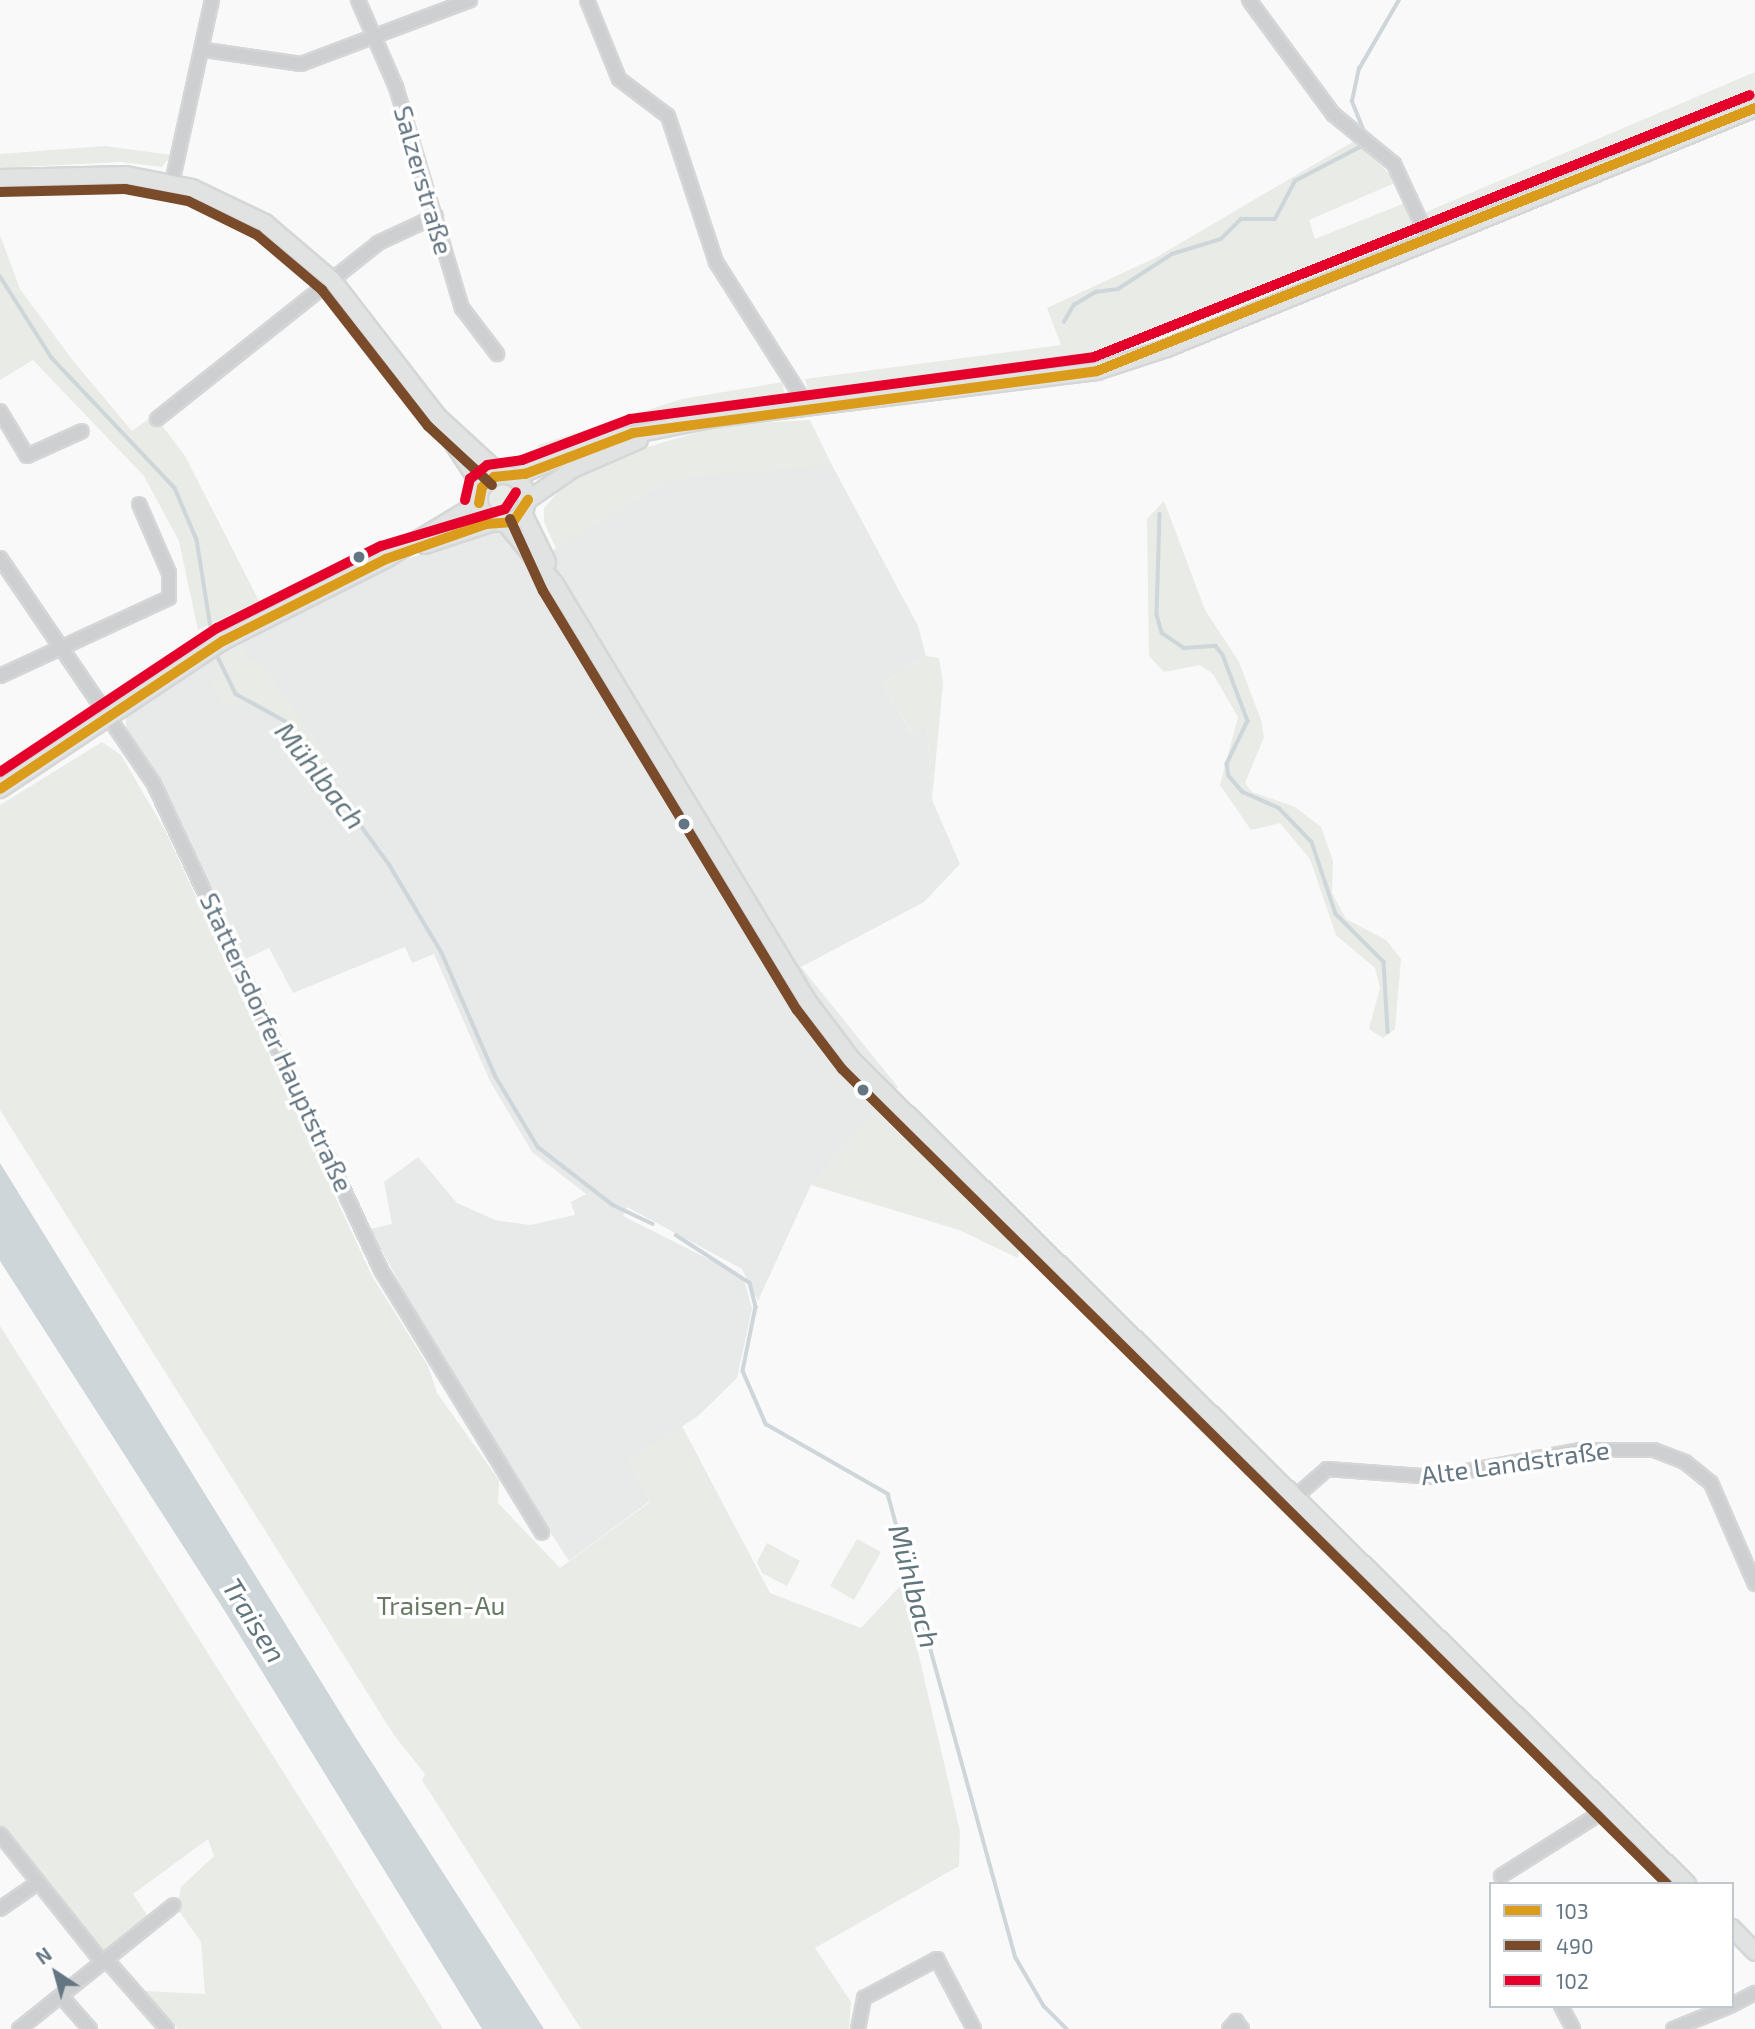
<!DOCTYPE html>
<html>
<head>
<meta charset="utf-8">
<style>
  body { margin:0 }
  #map { position:relative; width:1755px; height:2029px; overflow:hidden; background:#f9f9f9; font-family:"Exo 2",sans-serif }
  div>[style] { position:absolute }
  [style*='--x'] { left:calc(var(--x)*1px); top:calc(var(--y)*1px); width:calc(var(--w)*1px); rotate:calc(var(--a)*1deg) }
  .built>* { inset:0; background:#e8e9e9 }
  .green>* { inset:0; background:#e8ebe6 }
  .round { border-radius:50% }
  .water>* { inset:0; background:#ced6d9 }
  .stream>* { height:3.5px; margin:-1.75px; padding:0 1.75px; transform-origin:1.75px; border-radius:1.75px; background:#ced6d9 }
  .roads { filter:drop-shadow(2px 0 #d5d6d7) drop-shadow(-2px 0 #d5d6d7) drop-shadow(0 2px #d5d6d7) drop-shadow(0 -2px #d5d6d7) }
  .minor>* { height:12px; margin:-6px; padding:0 6px; transform-origin:6px; border-radius:6px; background:#cecfd0 }
  .major>* { height:16px; margin:-8px; padding:0 8px; transform-origin:8px; border-radius:8px; background:#e1e2e2 }
  .major>.ring { margin:-8px; padding:0; box-sizing:content-box; background:none; border:16px solid #e1e2e2; border-radius:50% }
  .bus-1>* { height:10px; margin:-5px; padding:0 5px; transform-origin:5px; border-radius:5px; background:#da9c1a }
  .bus-2>* { height:10px; margin:-5px; padding:0 5px; transform-origin:5px; border-radius:5px; background:#7a4b2a }
  .bus-3>* { height:10px; margin:-5px; padding:0 5px; transform-origin:5px; border-radius:5px; background:#e4002b }
  .dots>* { width:19px; height:19px; translate:-50% -50%; box-sizing:border-box; border:4px solid #fff; border-radius:50% }
  span { translate:-50% -50%; white-space:nowrap; text-align:center; line-height:1.15; -webkit-text-stroke:7px #fff; paint-order:stroke }
  .street-label { font-size:26px; color:#657683 }
  .park-label { font-size:26px; color:#687a64 }
  .water-label { font-size:28px; color:#60757c; font-style:italic }
  .legend { position:absolute; left:1489px; top:1882px; width:245px; height:126px; box-sizing:border-box; background:#fff; border:2px solid #c1c8cd; margin:0; padding:9px 12px; list-style:none; font-size:21px; color:#657683 }
  .legend li { display:flex; align-items:center; gap:14px; height:35px }
  .legend b { width:35px; border:2px solid #c1c8cd }
  .north { position:absolute; left:21px; top:1938px; width:70px; height:70px; -webkit-text-stroke:5px #fff; paint-order:stroke; rotate:324deg; font-size:19px; font-weight:700; line-height:28px; text-align:center; color:#657683 }
  .north::after { content:''; display:block; margin:auto; width:24px; height:32px; background:#657683; clip-path:polygon(50% 0,100% 100%,50% 72%,0 100%) }
</style>
</head>
<body>
<div id="map">
  <div class="built">
    <div style="clip-path:polygon(823px 461px,832px 465px,918px 626px,926px 656px,882px 684px,912px 734px,927px 725px,932px 800px,960px 864px,924px 902px,801px 967px,898px 1087px,811px 1185px,758px 1301px,742px 1269px,627px 1207px,623px 1216px,730px 1270px,745px 1283px,752px 1309px,737px 1378px,698px 1416px,629px 1461px,650px 1501px,569px 1561px,462px 1397px,370px 1229px,392px 1224px,384px 1182px,418px 1157px,457px 1203px,495px 1220px,530px 1225px,575px 1215px,571px 1202px,586px 1194px,532px 1152px,490px 1081px,434px 954px,412px 963px,405px 947px,293px 993px,269px 948px,246px 959px,180px 822px,126px 729px,126px 715px,212px 657px,410px 558px,492px 530px,512px 539px,532px 563px,667px 480px)"></div>
  </div>
  <div class="green">
    <div style="clip-path:polygon(1755px 72px,1755px 91px,1721px 113px,1439px 226px,1429px 220px,1426px 212px)"></div>
    <div style="clip-path:polygon(1356px 140px,1397px 182px,1309px 220px,1315px 239px,1405px 203px,1417px 229px,1411px 238px,1136px 347px,1068px 364px,809px 393px,805px 379px,1061px 345px,1047px 308px,1155px 258px)"></div>
    <div style="clip-path:polygon(105px 146px,172px 155px,162px 167px,121px 162px,0 168px,0 154px)"></div>
    <div style="clip-path:polygon(0 235px,20px 289px,74px 362px,132px 431px,154px 415px,185px 456px,259px 601px,198px 630px,179px 541px,144px 476px,33px 360px,0 380px)"></div>
    <div style="clip-path:polygon(783px 382px,784px 397px,587px 436px,543px 455px,538px 445px,682px 399px)"></div>
    <div style="clip-path:polygon(810px 420px,832px 465px,667px 480px,556px 549px,544px 522px,544px 508px,570px 478px,607px 459px,722px 425px)"></div>
    <div class="round" style="left:490px;top:485px;width:28px;height:28px"></div>
    <div style="clip-path:polygon(1164px 501px,1205px 610px,1239px 662px,1261px 720px,1264px 737px,1245px 783px,1252px 792px,1295px 807px,1321px 827px,1333px 861px,1332px 893px,1346px 919px,1386px 940px,1401px 959px,1395px 1029px,1383px 1038px,1369px 1029px,1380px 988px,1375px 968px,1336px 935px,1310px 859px,1280px 823px,1251px 830px,1220px 785px,1238px 717px,1213px 674px,1200px 665px,1164px 672px,1149px 656px,1147px 519px)"></div>
    <div style="clip-path:polygon(241px 638px,248px 659px,262px 665px,330px 760px,315px 771px,278px 719px,246px 704px,224px 705px,211px 684px,219px 677px,211px 655px)"></div>
    <div style="clip-path:polygon(926px 656px,939px 658px,943px 683px,932px 800px,927px 726px,913px 735px,882px 684px)"></div>
    <div style="clip-path:polygon(102px 742px,121px 755px,166px 832px,372px 1276px,428px 1366px,437px 1393px,499px 1480px,498px 1503px,560px 1568px,650px 1502px,629px 1461px,682px 1426px,770px 1593px,861px 1628px,902px 1584px,960px 1831px,959px 1866px,815px 1948px,851px 2002px,849px 2029px,581px 2029px,422px 1780px,425px 1774px,394px 1735px,0 1110px,0 805px)"></div>
    <div style="clip-path:polygon(880px 1106px,1020px 1245px,1018px 1258px,959px 1230px,811px 1185px)"></div>
    <div style="clip-path:polygon(0 1326px,329px 1844px,443px 2029px,178px 2029px,144px 1991px,205px 1994px,201px 1942px,177px 1908px,181px 1887px,214px 1856px,208px 1839px,133px 1894px,149px 1918px,102px 1951px,0 1827px)"></div>
    <div style="clip-path:polygon(857px 1539px,881px 1552px,854px 1600px,830px 1586px)"></div>
    <div style="clip-path:polygon(767px 1543px,800px 1561px,787px 1586px,762px 1573px,757px 1562px)"></div>
  </div>
  <div class="water">
    <div style="clip-path:polygon(0 1163px,356px 1738px,544px 2029px,482px 2029px,221px 1605px,0 1261px)"></div>
  </div>
  <div class="stream">
    <div style="--x:1365;--y:134;--w:35;--a:-112"></div>
    <div style="--x:1352;--y:101;--w:33;--a:-78"></div>
    <div style="--x:1359;--y:69;--w:80;--a:-59.9"></div>
    <div style="--x:0;--y:276;--w:97;--a:57.6"></div>
    <div style="--x:52;--y:358;--w:179;--a:46.6"></div>
    <div style="--x:175;--y:488;--w:56;--a:67.1"></div>
    <div style="--x:197;--y:540;--w:101;--a:80.9"></div>
    <div style="--x:1064;--y:322;--w:20;--a:-60"></div>
    <div style="--x:1074;--y:305;--w:26;--a:-31"></div>
    <div style="--x:1096;--y:292;--w:22;--a:-8"></div>
    <div style="--x:1118;--y:289;--w:64;--a:-32.9"></div>
    <div style="--x:1172;--y:254;--w:51;--a:-17"></div>
    <div style="--x:1221;--y:239;--w:28;--a:-45"></div>
    <div style="--x:1241;--y:219;--w:34;--a:0"></div>
    <div style="--x:1275;--y:219;--w:43;--a:-62.2"></div>
    <div style="--x:1295;--y:181;--w:78;--a:-27.6"></div>
    <div style="--x:1160;--y:514;--w:101;--a:91.7"></div>
    <div style="--x:1157;--y:615;--w:19;--a:74"></div>
    <div style="--x:1162;--y:633;--w:27;--a:34"></div>
    <div style="--x:1184;--y:648;--w:32;--a:-4"></div>
    <div style="--x:1216;--y:646;--w:11;--a:52"></div>
    <div style="--x:1223;--y:655;--w:71;--a:69.3"></div>
    <div style="--x:1248;--y:721;--w:48;--a:116"></div>
    <div style="--x:1227;--y:764;--w:12;--a:81"></div>
    <div style="--x:1229;--y:776;--w:21;--a:49"></div>
    <div style="--x:1243;--y:792;--w:39;--a:24"></div>
    <div style="--x:1279;--y:808;--w:47;--a:45.9"></div>
    <div style="--x:1312;--y:842;--w:76;--a:71.6"></div>
    <div style="--x:1336;--y:914;--w:68;--a:45"></div>
    <div style="--x:1384;--y:962;--w:70;--a:86.7"></div>
    <div style="--x:215;--y:651;--w:48;--a:64"></div>
    <div style="--x:236;--y:694;--w:56;--a:28.9"></div>
    <div style="--x:285;--y:721;--w:177;--a:54"></div>
    <div style="--x:389;--y:864;--w:104;--a:59.2"></div>
    <div style="--x:442;--y:953;--w:135;--a:66.5"></div>
    <div style="--x:496;--y:1077;--w:82;--a:59"></div>
    <div style="--x:538;--y:1147;--w:95;--a:37.7"></div>
    <div style="--x:613;--y:1205;--w:44;--a:25.4"></div>
    <div style="--x:676;--y:1235;--w:88;--a:33"></div>
    <div style="--x:750;--y:1283;--w:25;--a:76"></div>
    <div style="--x:756;--y:1307;--w:65;--a:101.5"></div>
    <div style="--x:743;--y:1371;--w:58;--a:66.5"></div>
    <div style="--x:766;--y:1424;--w:141;--a:29.8"></div>
    <div style="--x:888;--y:1494;--w:481;--a:74.6"></div>
    <div style="--x:1016;--y:1958;--w:56;--a:59.7"></div>
    <div style="--x:1044;--y:2006;--w:33;--a:45"></div>
  </div>
  <div class="roads">
    <div class="minor">
      <div style="--x:358;--y:0;--w:95;--a:66.4"></div>
      <div style="--x:396;--y:87;--w:231;--a:73.4"></div>
      <div style="--x:462;--y:308;--w:58;--a:52.7"></div>
      <div style="--x:587;--y:0;--w:85;--a:67.9"></div>
      <div style="--x:619;--y:79;--w:61;--a:37.1"></div>
      <div style="--x:668;--y:116;--w:154;--a:71.8"></div>
      <div style="--x:716;--y:262;--w:172;--a:57.6"></div>
      <div style="--x:1249;--y:0;--w:142;--a:53.6"></div>
      <div style="--x:1333;--y:114;--w:79;--a:39.3"></div>
      <div style="--x:1394;--y:164;--w:86;--a:65.2"></div>
      <div style="--x:205;--y:50;--w:97;--a:8.3"></div>
      <div style="--x:301;--y:64;--w:181;--a:-20.7"></div>
      <div style="--x:172;--y:183;--w:187;--a:-77.7"></div>
      <div style="--x:0;--y:411;--w:52;--a:59"></div>
      <div style="--x:27;--y:456;--w:60;--a:-24.4"></div>
      <div style="--x:157;--y:419;--w:283;--a:-38.5"></div>
      <div style="--x:378;--y:243;--w:64;--a:-25"></div>
      <div style="--x:0;--y:558;--w:273;--a:55.7"></div>
      <div style="--x:154;--y:784;--w:536;--a:64.96"></div>
      <div style="--x:381;--y:1270;--w:308;--a:58.5"></div>
      <div style="--x:0;--y:676;--w:186;--a:-24.8"></div>
      <div style="--x:169;--y:598;--w:25;--a:-90"></div>
      <div style="--x:169;--y:573;--w:75;--a:-113.5"></div>
      <div style="--x:1294;--y:1498;--w:44;--a:-41.3"></div>
      <div style="--x:1327;--y:1469;--w:108;--a:4.2"></div>
      <div style="--x:1435;--y:1477;--w:147;--a:-10.5"></div>
      <div style="--x:1580;--y:1450;--w:74;--a:0"></div>
      <div style="--x:1654;--y:1450;--w:33;--a:21"></div>
      <div style="--x:1685;--y:1462;--w:33;--a:39"></div>
      <div style="--x:1711;--y:1483;--w:110;--a:66.5"></div>
      <div style="--x:0;--y:1834;--w:164;--a:51.4"></div>
      <div style="--x:102;--y:1962;--w:9;--a:18"></div>
      <div style="--x:111;--y:1965;--w:85;--a:48.8"></div>
      <div style="--x:1501;--y:1876;--w:129;--a:-32.3"></div>
      <div style="--x:0;--y:1909;--w:44;--a:-34.8"></div>
      <div style="--x:61;--y:1996;--w:44;--a:48.7"></div>
      <div style="--x:1732;--y:2005;--w:26;--a:-28"></div>
      <div style="--x:1561;--y:2006;--w:26;--a:62"></div>
      <div style="--x:19;--y:2029;--w:198;--a:-38.7"></div>
      <div style="--x:858;--y:2029;--w:32;--a:-79"></div>
      <div style="--x:864;--y:1998;--w:83;--a:-28.1"></div>
      <div style="--x:937;--y:1959;--w:79;--a:62.1"></div>
      <div style="--x:1229;--y:2029;--w:11;--a:-49"></div>
      <div style="--x:1236;--y:2021;--w:10;--a:53"></div>
      <div style="--x:1673;--y:2029;--w:61;--a:-22"></div>
    </div>
    <div class="major">
      <div style="--x:0;--y:178;--w:126;--a:-1.4"></div>
      <div style="--x:126;--y:175;--w:67;--a:11.1"></div>
      <div style="--x:192;--y:188;--w:81;--a:25.6"></div>
      <div style="--x:265;--y:223;--w:88;--a:40.4"></div>
      <div style="--x:332;--y:280;--w:173;--a:52.3"></div>
      <div style="--x:438;--y:417;--w:86;--a:42.6"></div>
      <div style="--x:446;--y:432;--w:66;--a:56.8"></div>
      <div class="ring" style="left:479px;top:475px;width:32px;height:32px"></div>
      <div style="--x:514;--y:477;--w:99;--a:-21.9"></div>
      <div style="--x:606;--y:440;--w:111;--a:-11.4"></div>
      <div style="--x:715;--y:418;--w:385;--a:-7"></div>
      <div style="--x:1097;--y:371;--w:74;--a:-18.2"></div>
      <div style="--x:1167;--y:348;--w:635;--a:-22.2"></div>
      <div style="--x:528;--y:500;--w:55;--a:-34.6"></div>
      <div style="--x:573;--y:469;--w:72;--a:-23.7"></div>
      <div style="--x:523;--y:513;--w:55;--a:63.9"></div>
      <div style="--x:506;--y:524;--w:77;--a:50.8"></div>
      <div style="--x:555;--y:584;--w:490;--a:58.8"></div>
      <div style="--x:809;--y:1003;--w:73;--a:52.8"></div>
      <div style="--x:853;--y:1061;--w:1172;--a:44.62"></div>
      <div style="--x:425;--y:545;--w:73;--a:-18.4"></div>
      <div style="--x:0;--y:789;--w:268;--a:-33.6"></div>
      <div style="--x:223;--y:641;--w:182;--a:-26.7"></div>
      <div style="--x:386;--y:559;--w:109;--a:-31.1"></div>
      <div style="--x:1732;--y:1928;--w:33;--a:46"></div>
    </div>
  </div>
  <div class="bus-1">
    <div style="--x:479;--y:503;--w:16;--a:-79"></div>
    <div style="--x:482;--y:487;--w:16;--a:-40"></div>
    <div style="--x:494;--y:477;--w:31;--a:-6"></div>
    <div style="--x:525;--y:474;--w:116;--a:-20.8"></div>
    <div style="--x:633;--y:433;--w:468;--a:-7.6"></div>
    <div style="--x:1097;--y:371;--w:709;--a:-21.79"></div>
    <div style="--x:0;--y:789;--w:268;--a:-33.6"></div>
    <div style="--x:223;--y:641;--w:182;--a:-26.7"></div>
    <div style="--x:386;--y:559;--w:106;--a:-19.3"></div>
    <div style="--x:486;--y:524;--w:27;--a:-4"></div>
    <div style="--x:513;--y:522;--w:27;--a:-56"></div>
  </div>
  <div class="bus-2">
    <div style="--x:0;--y:192;--w:125;--a:-1.4"></div>
    <div style="--x:125;--y:189;--w:64;--a:10.8"></div>
    <div style="--x:188;--y:201;--w:77;--a:26.2"></div>
    <div style="--x:257;--y:235;--w:85;--a:40.2"></div>
    <div style="--x:322;--y:290;--w:172;--a:52.1"></div>
    <div style="--x:428;--y:426;--w:87;--a:42.7"></div>
    <div style="--x:510;--y:519;--w:79;--a:65.4"></div>
    <div style="--x:543;--y:591;--w:490;--a:58.8"></div>
    <div style="--x:797;--y:1010;--w:74;--a:52.7"></div>
    <div style="--x:842;--y:1069;--w:1160;--a:44.65"></div>
  </div>
  <div class="bus-3">
    <div style="--x:465;--y:500;--w:22;--a:-77"></div>
    <div style="--x:470;--y:479;--w:22;--a:-39"></div>
    <div style="--x:487;--y:465;--w:35;--a:-8"></div>
    <div style="--x:522;--y:460;--w:116;--a:-20.8"></div>
    <div style="--x:630;--y:419;--w:468;--a:-7.6"></div>
    <div style="--x:1094;--y:357;--w:706;--a:-21.77"></div>
    <div style="--x:0;--y:772;--w:260;--a:-33.6"></div>
    <div style="--x:217;--y:628;--w:183;--a:-26.6"></div>
    <div style="--x:381;--y:546;--w:129;--a:-16.6"></div>
    <div style="--x:505;--y:509;--w:20;--a:-57"></div>
  </div>
  <div class="dots">
    <div style="left:359px;top:557px;background:#657683"></div>
    <div style="left:684px;top:824px;background:#657683"></div>
    <div style="left:863px;top:1090px;background:#657683"></div>
  </div>
  <div class="street-label">
    <span style="left:424px;top:180px;rotate:74deg">Salzerstraße</span>
    <span style="left:277px;top:1042px;rotate:65deg">Stattersdorfer Hauptstraße</span>
    <span style="left:1515px;top:1462px;rotate:-8deg">Alte Landstraße</span>
  </div>
  <div class="park-label">
    <span style="left:441px;top:1605px">Traisen-Au</span>
  </div>
  <div class="water-label">
    <span style="left:321px;top:775px;rotate:52deg">Mühlbach</span>
    <span style="left:915px;top:1586px;rotate:75deg">Mühlbach</span>
    <span style="left:255px;top:1620px;rotate:58deg">Traisen</span>
  </div>
  <ul class="legend">
  <li><b style="height:9px;background:#da9c1a"></b>103</li>
  <li><b style="height:9px;background:#7a4b2a"></b>490</li>
  <li><b style="height:9px;background:#e4002b"></b>102</li>
  </ul>
  <div class="north">N</div>
</div>
</body>
</html>
